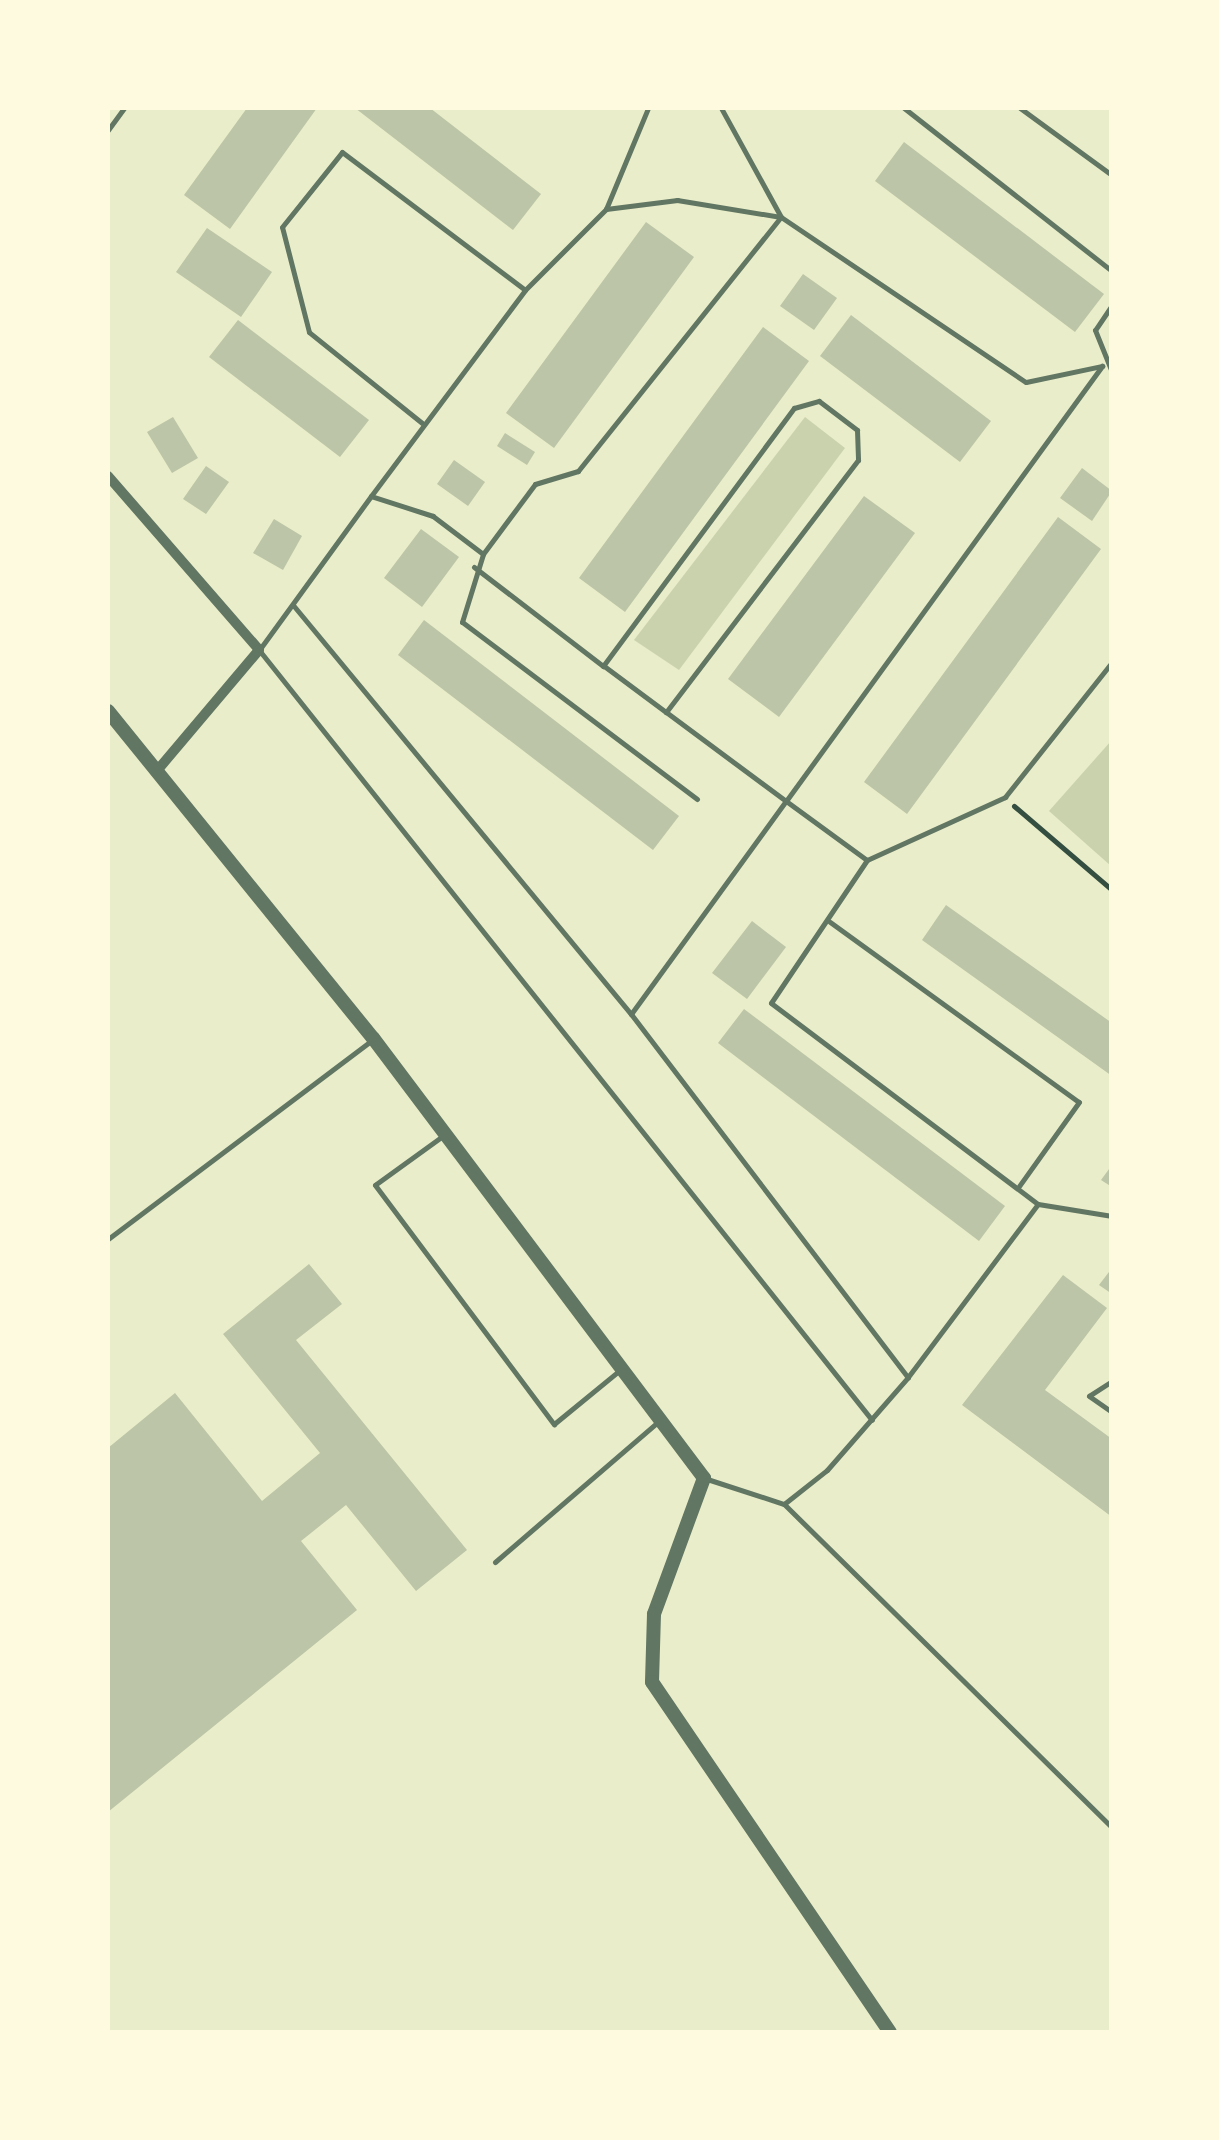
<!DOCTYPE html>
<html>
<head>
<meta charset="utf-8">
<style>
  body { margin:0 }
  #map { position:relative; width:1219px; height:2140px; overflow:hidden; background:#e9edc9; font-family:Overpass,sans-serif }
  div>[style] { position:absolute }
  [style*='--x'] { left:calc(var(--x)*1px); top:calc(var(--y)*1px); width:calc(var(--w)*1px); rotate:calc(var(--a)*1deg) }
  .green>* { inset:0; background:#cad2ad }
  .building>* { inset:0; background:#bcc5a7 }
  .path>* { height:5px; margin:-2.5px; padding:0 2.5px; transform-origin:2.5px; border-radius:2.5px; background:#344e41 }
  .service>* { height:5px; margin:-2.5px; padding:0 2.5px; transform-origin:2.5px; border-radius:2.5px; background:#617663 }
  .minor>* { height:10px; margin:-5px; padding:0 5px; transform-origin:5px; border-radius:5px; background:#617663 }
  .tertiary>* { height:14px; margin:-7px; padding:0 7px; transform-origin:7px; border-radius:7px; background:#617663 }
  span { translate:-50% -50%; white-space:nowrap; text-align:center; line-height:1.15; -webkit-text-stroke:8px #fefae0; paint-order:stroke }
  .frame { position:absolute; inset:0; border:110px solid #fefae0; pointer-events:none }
</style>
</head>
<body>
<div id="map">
  <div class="green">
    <div style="clip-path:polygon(805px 417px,845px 448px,679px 670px,634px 640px)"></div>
    <div style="clip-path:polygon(1111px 741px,1111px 866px,1049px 811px)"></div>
  </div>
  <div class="building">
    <div style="clip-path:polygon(247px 108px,317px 108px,230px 229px,184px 195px)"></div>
    <div style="clip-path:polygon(355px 108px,430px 108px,541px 194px,513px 230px)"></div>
    <div style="clip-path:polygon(904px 142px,1104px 294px,1075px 332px,875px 181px)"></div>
    <div style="clip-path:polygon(646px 222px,694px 257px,554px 448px,506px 413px)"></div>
    <div style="clip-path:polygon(207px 228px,272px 272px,241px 317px,176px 272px)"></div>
    <div style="clip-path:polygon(803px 274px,837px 298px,814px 330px,780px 306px)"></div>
    <div style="clip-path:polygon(851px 315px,991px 421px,960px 462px,820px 356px)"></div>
    <div style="clip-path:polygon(238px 320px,369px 420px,340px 457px,209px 357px)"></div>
    <div style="clip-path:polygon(763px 327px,809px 361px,625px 612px,579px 578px)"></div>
    <div style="clip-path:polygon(173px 417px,198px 458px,172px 473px,147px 432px)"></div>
    <div style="clip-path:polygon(505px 433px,535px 452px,527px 465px,497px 446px)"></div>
    <div style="clip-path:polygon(454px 460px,485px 482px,468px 506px,437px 484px)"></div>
    <div style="clip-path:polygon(206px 466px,229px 482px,206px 514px,183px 499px)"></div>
    <div style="clip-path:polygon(1082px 468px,1112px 491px,1092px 521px,1060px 498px)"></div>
    <div style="clip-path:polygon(864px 496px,915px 533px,779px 717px,728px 679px)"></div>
    <div style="clip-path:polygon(1058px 517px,1101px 549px,907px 814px,864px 782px)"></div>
    <div style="clip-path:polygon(274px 519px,302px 536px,283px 570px,253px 553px)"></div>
    <div style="clip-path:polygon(421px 529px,459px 557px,422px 607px,384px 578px)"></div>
    <div style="clip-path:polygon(424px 620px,679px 816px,653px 850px,398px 655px)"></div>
    <div style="clip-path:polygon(946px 905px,1112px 1023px,1112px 1076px,922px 940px)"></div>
    <div style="clip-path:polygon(752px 921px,786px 947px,747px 999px,712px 973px)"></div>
    <div style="clip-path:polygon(744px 1009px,1005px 1206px,979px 1241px,718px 1043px)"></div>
    <div style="clip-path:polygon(1112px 1165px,1112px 1187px,1101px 1180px)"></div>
    <div style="clip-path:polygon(309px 1264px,342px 1304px,296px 1340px,467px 1550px,416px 1591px,346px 1505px,301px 1541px,357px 1610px,108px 1812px,108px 1448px,175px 1393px,262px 1501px,320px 1453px,223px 1334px)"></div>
    <div style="clip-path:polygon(1112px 1268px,1112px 1294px,1099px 1285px)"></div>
    <div style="clip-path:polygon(1063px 1275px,1107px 1308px,1045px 1390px,1112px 1439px,1112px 1517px,962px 1405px)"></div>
  </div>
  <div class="path">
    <div style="--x:1014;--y:806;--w:129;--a:40.6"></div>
  </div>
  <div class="service">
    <div style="--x:904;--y:108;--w:264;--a:38.1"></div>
    <div style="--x:1020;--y:108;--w:114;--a:36.1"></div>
    <div style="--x:108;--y:130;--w:27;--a:-54"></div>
    <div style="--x:606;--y:209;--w:109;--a:-67.4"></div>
    <div style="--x:1112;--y:305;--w:30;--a:124"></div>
    <div style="--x:1095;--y:330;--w:45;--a:68"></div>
    <div style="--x:422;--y:423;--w:145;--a:-141.2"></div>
    <div style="--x:309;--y:332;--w:108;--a:-104.4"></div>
    <div style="--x:282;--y:227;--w:96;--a:-51.3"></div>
    <div style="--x:342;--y:152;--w:229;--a:37"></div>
    <div style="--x:371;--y:496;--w:257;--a:-53.2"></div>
    <div style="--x:525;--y:290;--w:115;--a:-45"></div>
    <div style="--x:606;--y:209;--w:72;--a:-7.2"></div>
    <div style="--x:677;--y:200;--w:105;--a:9.3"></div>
    <div style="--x:781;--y:217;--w:295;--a:34"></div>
    <div style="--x:1026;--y:382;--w:78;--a:-11.9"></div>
    <div style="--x:483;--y:554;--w:87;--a:-53.4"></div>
    <div style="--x:535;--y:484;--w:45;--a:-16.8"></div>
    <div style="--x:578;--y:471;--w:325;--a:-51.4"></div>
    <div style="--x:781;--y:217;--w:124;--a:-118.8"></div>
    <div style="--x:474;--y:567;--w:163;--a:37.5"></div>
    <div style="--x:603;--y:666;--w:321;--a:-53.5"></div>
    <div style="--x:794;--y:408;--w:26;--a:-16"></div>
    <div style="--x:819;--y:401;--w:48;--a:37.3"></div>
    <div style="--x:857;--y:430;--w:30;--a:88"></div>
    <div style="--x:858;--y:460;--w:317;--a:127.3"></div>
    <div style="--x:666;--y:712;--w:149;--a:36.6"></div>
    <div style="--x:786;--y:801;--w:538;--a:-54"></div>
    <div style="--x:293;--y:605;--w:531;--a:50.43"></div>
    <div style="--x:631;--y:1014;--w:457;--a:52.7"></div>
    <div style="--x:604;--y:666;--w:77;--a:36.6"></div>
    <div style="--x:697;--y:799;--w:294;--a:-143"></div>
    <div style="--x:462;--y:622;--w:71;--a:-72.8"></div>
    <div style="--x:483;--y:554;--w:63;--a:-142.8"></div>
    <div style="--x:433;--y:516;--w:65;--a:-162.1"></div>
    <div style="--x:371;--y:496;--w:190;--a:126"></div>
    <div style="--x:259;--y:650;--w:984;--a:51.48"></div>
    <div style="--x:867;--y:860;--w:152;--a:-24.5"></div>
    <div style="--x:1005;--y:797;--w:172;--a:-51.6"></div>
    <div style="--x:830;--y:922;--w:307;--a:35.9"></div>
    <div style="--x:1079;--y:1102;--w:103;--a:125.5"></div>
    <div style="--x:631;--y:1014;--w:263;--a:-54"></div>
    <div style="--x:786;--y:801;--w:100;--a:36.1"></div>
    <div style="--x:867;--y:860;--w:172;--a:123.9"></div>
    <div style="--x:771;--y:1003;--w:334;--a:37"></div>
    <div style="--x:444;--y:1135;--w:85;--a:144.1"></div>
    <div style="--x:375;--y:1185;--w:299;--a:53.2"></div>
    <div style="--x:554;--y:1424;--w:85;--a:-39.3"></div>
    <div style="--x:108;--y:1239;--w:332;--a:-37"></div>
    <div style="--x:1112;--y:1381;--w:27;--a:147"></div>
    <div style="--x:1089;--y:1396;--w:28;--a:35"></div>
    <div style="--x:707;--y:1479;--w:81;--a:18"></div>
    <div style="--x:784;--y:1504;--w:55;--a:-38.3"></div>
    <div style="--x:827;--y:1470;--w:123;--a:-48.9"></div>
    <div style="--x:908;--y:1377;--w:216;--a:-53.1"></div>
    <div style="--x:1038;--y:1204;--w:75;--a:9.2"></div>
    <div style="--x:784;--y:1504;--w:460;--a:44.6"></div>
    <div style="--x:495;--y:1562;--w:216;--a:-40.7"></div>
  </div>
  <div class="minor">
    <div style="--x:108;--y:476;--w:230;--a:49"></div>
    <div style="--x:259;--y:650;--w:160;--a:130.2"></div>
  </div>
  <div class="tertiary">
    <div style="--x:108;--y:711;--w:421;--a:51"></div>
    <div style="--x:373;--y:1038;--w:551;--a:53.05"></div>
    <div style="--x:704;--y:1478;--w:145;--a:110.2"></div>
    <div style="--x:654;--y:1614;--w:68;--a:91.7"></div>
    <div style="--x:652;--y:1682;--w:423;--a:55.8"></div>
  </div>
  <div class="frame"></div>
</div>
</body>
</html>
